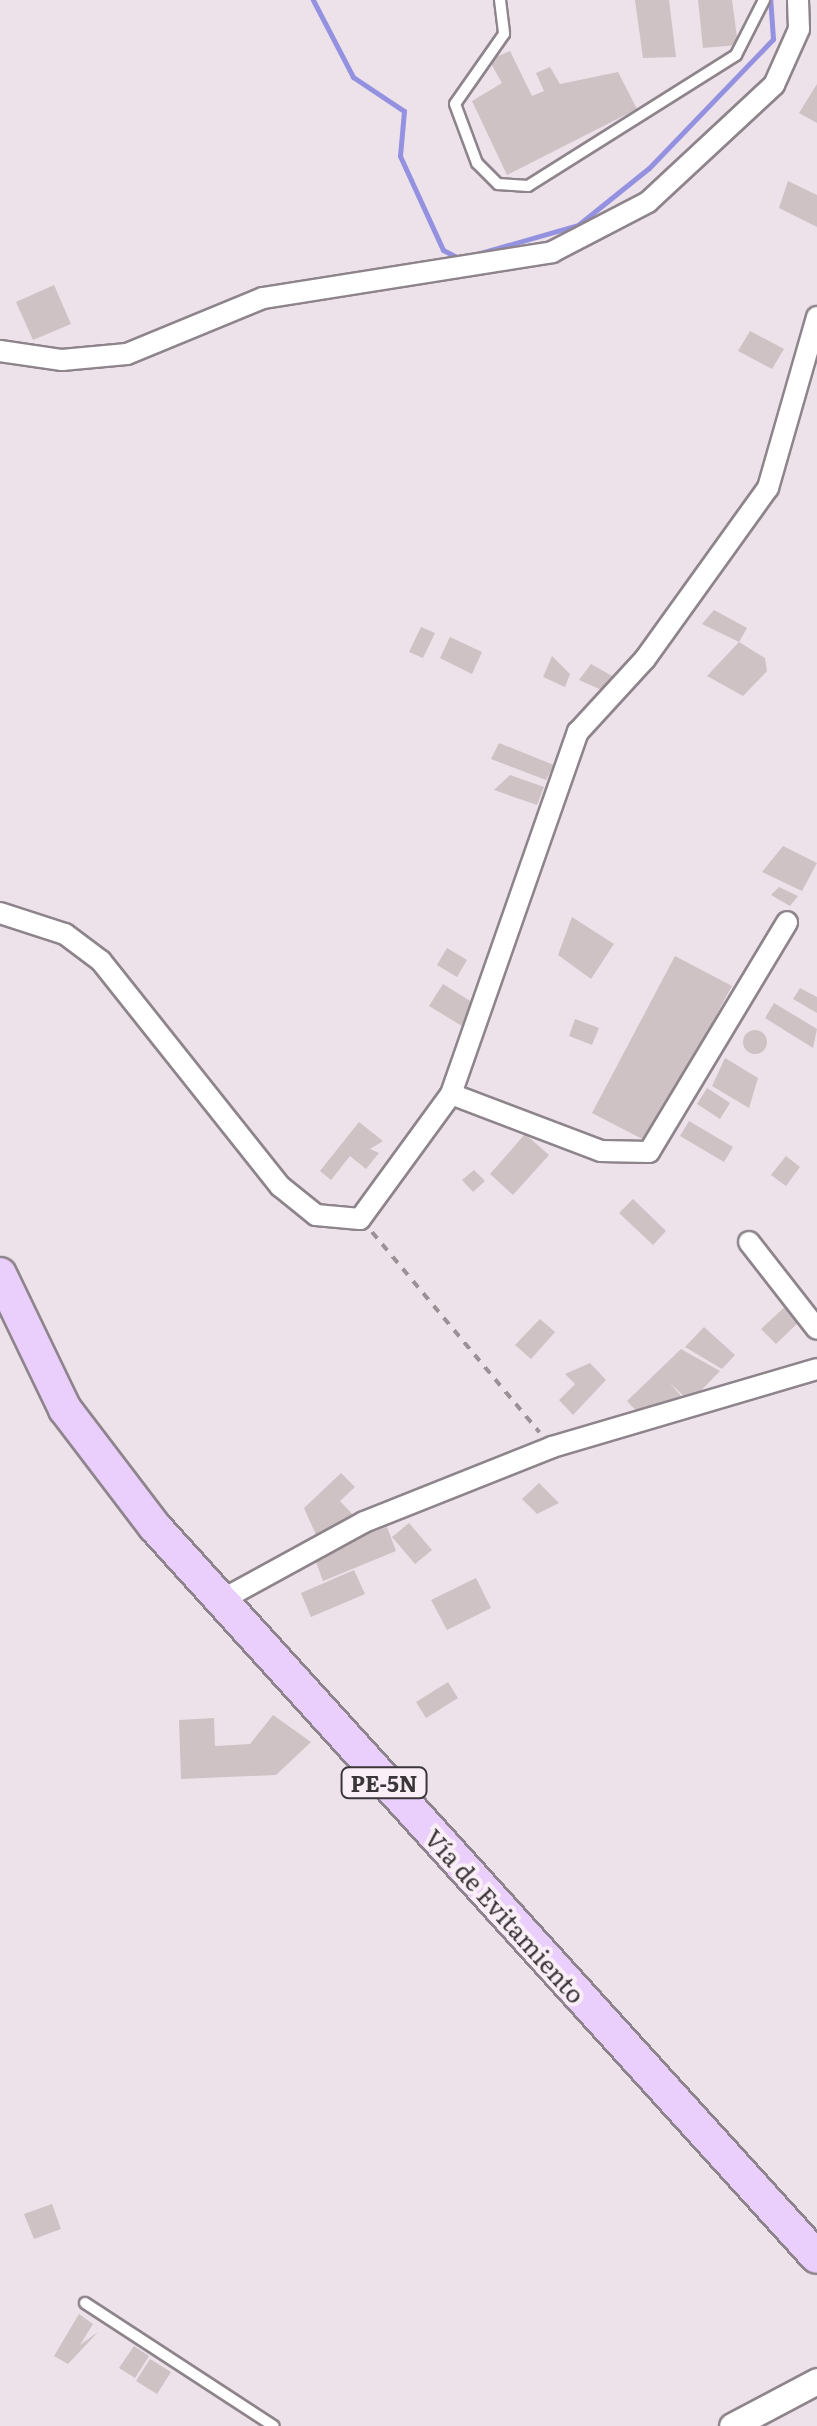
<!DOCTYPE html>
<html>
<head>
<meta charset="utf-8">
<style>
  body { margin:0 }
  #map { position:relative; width:817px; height:2426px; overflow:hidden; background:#ede2e9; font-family:Literata,serif }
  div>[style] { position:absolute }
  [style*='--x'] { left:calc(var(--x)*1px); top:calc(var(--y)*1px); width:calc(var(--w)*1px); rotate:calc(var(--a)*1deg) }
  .stream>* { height:5px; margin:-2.5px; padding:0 2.5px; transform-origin:2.5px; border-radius:2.5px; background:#9591e1 }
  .building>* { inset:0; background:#cfc2c4 }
  .round { border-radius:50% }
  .path>* { height:4px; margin-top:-2px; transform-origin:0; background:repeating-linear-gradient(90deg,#999196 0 8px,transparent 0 16px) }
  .roads { filter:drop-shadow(2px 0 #8e848b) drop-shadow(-2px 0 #8e848b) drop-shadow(0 2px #8e848b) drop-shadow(0 -2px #8e848b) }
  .service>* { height:10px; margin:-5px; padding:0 5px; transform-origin:5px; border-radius:5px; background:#fff }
  .minor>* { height:20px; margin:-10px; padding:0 10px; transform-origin:10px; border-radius:10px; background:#fff }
  .tertiary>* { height:25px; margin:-12.5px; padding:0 12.5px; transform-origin:12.5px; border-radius:12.5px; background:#fff }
  .trunk>* { height:32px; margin:-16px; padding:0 16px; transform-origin:16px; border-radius:16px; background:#eacefb }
  span { translate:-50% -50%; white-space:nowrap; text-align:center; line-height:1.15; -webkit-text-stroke:8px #faeff6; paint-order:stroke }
  .shield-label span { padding:2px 8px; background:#faeff6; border:2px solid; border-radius:8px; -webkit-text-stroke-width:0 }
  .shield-label { font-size:22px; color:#3a3639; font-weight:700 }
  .street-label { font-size:25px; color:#3a3639 }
</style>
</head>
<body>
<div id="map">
  <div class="stream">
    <div style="--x:313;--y:0;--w:87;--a:62.5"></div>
    <div style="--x:353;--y:77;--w:61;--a:33.7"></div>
    <div style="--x:404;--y:111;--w:45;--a:95.1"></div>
    <div style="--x:400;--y:156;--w:103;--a:65.4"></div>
    <div style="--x:443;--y:250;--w:18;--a:27"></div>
    <div style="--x:470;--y:256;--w:112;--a:-16"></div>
    <div style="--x:578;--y:225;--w:91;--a:-38.8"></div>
    <div style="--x:649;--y:168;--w:179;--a:-46.1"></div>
    <div style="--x:773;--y:39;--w:39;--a:-94"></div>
  </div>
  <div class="building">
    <div style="clip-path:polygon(635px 0,669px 0,676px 57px,643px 58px)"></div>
    <div style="clip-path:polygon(698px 0,732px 0,738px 45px,703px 48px)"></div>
    <div style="clip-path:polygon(510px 51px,532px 96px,544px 91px,536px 73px,550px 67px,560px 84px,618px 72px,637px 109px,507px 175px,472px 101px,502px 83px,489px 60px)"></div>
    <div style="clip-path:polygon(817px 84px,817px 123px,799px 113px)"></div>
    <div style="clip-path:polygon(788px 181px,817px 195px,817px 227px,779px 208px)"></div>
    <div style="clip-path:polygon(54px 285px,71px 324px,33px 340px,16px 302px)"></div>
    <div style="clip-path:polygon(750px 331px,784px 349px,772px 369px,738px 351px)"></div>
    <div style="clip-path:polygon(714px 610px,747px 628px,739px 642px,702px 624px)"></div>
    <div style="clip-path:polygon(421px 627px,435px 633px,423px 658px,409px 652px)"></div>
    <div style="clip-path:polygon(450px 637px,482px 652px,472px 674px,440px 658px)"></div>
    <div style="clip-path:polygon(739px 642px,765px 658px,767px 671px,743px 696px,707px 676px)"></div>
    <div style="clip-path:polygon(552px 656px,570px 674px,565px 687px,543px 677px)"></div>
    <div style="clip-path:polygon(591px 664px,614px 677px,604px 691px,579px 680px)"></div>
    <div style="clip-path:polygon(499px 743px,554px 765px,546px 780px,491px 759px)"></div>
    <div style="clip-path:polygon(510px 775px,544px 787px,537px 805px,494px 790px)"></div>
    <div style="clip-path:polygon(783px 846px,817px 863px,802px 891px,762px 872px)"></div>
    <div style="clip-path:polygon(779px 887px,798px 896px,790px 906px,771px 895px)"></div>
    <div style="clip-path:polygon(572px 917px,614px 944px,591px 979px,558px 955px)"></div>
    <div style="clip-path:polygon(447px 948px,467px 960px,457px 977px,437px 965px)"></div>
    <div style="clip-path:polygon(675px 956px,732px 986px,648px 1142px,592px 1113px)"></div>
    <div style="clip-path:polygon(443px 984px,475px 1004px,462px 1026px,429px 1006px)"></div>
    <div style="clip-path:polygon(800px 988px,817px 997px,817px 1013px,793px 999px)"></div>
    <div style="clip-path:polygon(774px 1003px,817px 1029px,813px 1048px,765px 1018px)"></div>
    <div style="clip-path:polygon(575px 1019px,599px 1028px,592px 1045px,569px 1036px)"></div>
    <div class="round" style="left:743px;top:1030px;width:24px;height:24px"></div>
    <div style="clip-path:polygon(725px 1058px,758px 1078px,749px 1108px,712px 1086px)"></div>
    <div style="clip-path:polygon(707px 1088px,730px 1103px,720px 1119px,697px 1104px)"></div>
    <div style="clip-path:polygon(689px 1121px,733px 1147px,724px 1162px,680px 1136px)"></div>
    <div style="clip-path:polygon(359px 1122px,383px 1141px,370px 1149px,379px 1153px,366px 1169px,350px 1156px,331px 1180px,320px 1171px)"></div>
    <div style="clip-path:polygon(525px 1134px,549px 1155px,513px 1195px,490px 1174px)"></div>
    <div style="clip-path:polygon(786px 1156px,800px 1167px,786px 1186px,771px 1175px)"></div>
    <div style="clip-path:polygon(474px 1170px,485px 1181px,473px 1192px,462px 1180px)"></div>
    <div style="clip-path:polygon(633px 1199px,666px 1231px,653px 1245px,619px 1213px)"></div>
    <div style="clip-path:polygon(788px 1304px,802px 1319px,776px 1344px,761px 1329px)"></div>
    <div style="clip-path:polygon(540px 1319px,555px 1332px,531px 1359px,515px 1345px)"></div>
    <div style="clip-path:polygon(704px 1327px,735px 1355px,722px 1369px,685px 1347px)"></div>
    <div style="clip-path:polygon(681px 1349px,720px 1371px,690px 1402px,669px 1382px,689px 1405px,643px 1418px,627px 1401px)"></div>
    <div style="clip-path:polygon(590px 1363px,606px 1380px,573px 1415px,559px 1400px,575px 1384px,565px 1374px)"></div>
    <div style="clip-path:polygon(341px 1473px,355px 1487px,340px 1501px,356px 1518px,317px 1537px,304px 1508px)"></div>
    <div style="clip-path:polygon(539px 1483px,559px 1503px,537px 1514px,522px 1499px)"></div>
    <div style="clip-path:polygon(409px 1523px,432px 1550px,415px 1564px,392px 1537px)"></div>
    <div style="clip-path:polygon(387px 1527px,396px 1551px,323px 1581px,313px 1554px)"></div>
    <div style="clip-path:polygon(354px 1570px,365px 1594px,311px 1617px,301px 1593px)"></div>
    <div style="clip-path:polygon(476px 1578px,491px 1608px,447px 1630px,431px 1600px)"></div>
    <div style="clip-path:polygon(448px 1682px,458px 1698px,426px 1718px,416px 1702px)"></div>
    <div style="clip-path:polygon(273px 1715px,311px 1742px,276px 1775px,181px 1779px,179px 1720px,214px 1718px,215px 1746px,250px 1744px)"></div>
    <div style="clip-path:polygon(52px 2204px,61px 2229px,34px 2239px,24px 2214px)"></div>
    <div style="clip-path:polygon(79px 2314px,93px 2324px,80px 2345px,98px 2332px,68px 2364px,54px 2356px)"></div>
    <div style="clip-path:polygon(134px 2346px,149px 2356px,135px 2378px,119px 2368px)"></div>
    <div style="clip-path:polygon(150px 2359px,171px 2372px,157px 2394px,136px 2381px)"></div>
  </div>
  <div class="path">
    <div style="--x:372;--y:1232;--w:261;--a:50.1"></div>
  </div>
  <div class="roads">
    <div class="service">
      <div style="--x:500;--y:0;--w:34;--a:83"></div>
      <div style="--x:504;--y:34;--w:85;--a:125"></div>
      <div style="--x:455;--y:104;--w:63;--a:69.6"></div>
      <div style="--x:477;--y:163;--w:30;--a:45"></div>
      <div style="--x:498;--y:184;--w:30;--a:4"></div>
      <div style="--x:528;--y:186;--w:246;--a:-32.2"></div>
      <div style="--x:736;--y:55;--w:62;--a:-63"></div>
      <div style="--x:85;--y:2303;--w:225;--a:33.1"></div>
    </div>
    <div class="minor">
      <div style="--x:0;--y:351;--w:63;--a:8.3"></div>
      <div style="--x:62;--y:360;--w:65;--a:-5.3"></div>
      <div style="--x:127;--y:354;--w:147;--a:-22.4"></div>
      <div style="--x:263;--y:298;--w:293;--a:-9"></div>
      <div style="--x:552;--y:252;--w:108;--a:-27.5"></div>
      <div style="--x:648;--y:202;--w:172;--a:-42.9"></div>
      <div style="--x:774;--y:85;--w:61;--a:-65.9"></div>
      <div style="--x:799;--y:29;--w:29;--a:-92"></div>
      <div style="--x:0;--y:913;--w:68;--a:17.9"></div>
      <div style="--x:65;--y:934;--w:45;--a:36.9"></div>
      <div style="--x:101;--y:961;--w:288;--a:51.5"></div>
      <div style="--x:280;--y:1186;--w:46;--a:38.9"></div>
      <div style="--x:316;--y:1215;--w:44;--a:5.2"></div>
      <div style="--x:360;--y:1219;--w:155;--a:-53.9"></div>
      <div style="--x:451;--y:1094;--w:384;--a:-70.7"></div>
      <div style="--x:578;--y:732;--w:99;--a:-47.5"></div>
      <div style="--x:645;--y:659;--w:211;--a:-54.3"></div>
      <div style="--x:768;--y:488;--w:178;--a:-74"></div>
      <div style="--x:451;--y:1094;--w:160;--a:20.8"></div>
      <div style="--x:601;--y:1151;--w:48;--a:1.2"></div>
      <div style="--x:649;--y:1152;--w:268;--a:-59"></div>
      <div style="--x:749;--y:1242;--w:110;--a:52"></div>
      <div style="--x:218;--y:1602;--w:166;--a:-28.7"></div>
      <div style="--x:364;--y:1522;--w:202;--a:-21.7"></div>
      <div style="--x:552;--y:1447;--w:276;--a:-16.4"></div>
    </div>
    <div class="tertiary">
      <div style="--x:732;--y:2426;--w:96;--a:-27.9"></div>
    </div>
    <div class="trunk">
      <div style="--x:0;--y:1274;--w:150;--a:64.3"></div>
      <div style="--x:65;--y:1409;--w:148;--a:52.7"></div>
      <div style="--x:155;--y:1527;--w:985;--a:47.8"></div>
    </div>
  </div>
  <div class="shield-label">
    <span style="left:384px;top:1783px">PE-5N</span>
  </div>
  <div class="street-label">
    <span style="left:505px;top:1916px;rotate:48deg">Vía de Evitamiento</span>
  </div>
</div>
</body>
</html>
